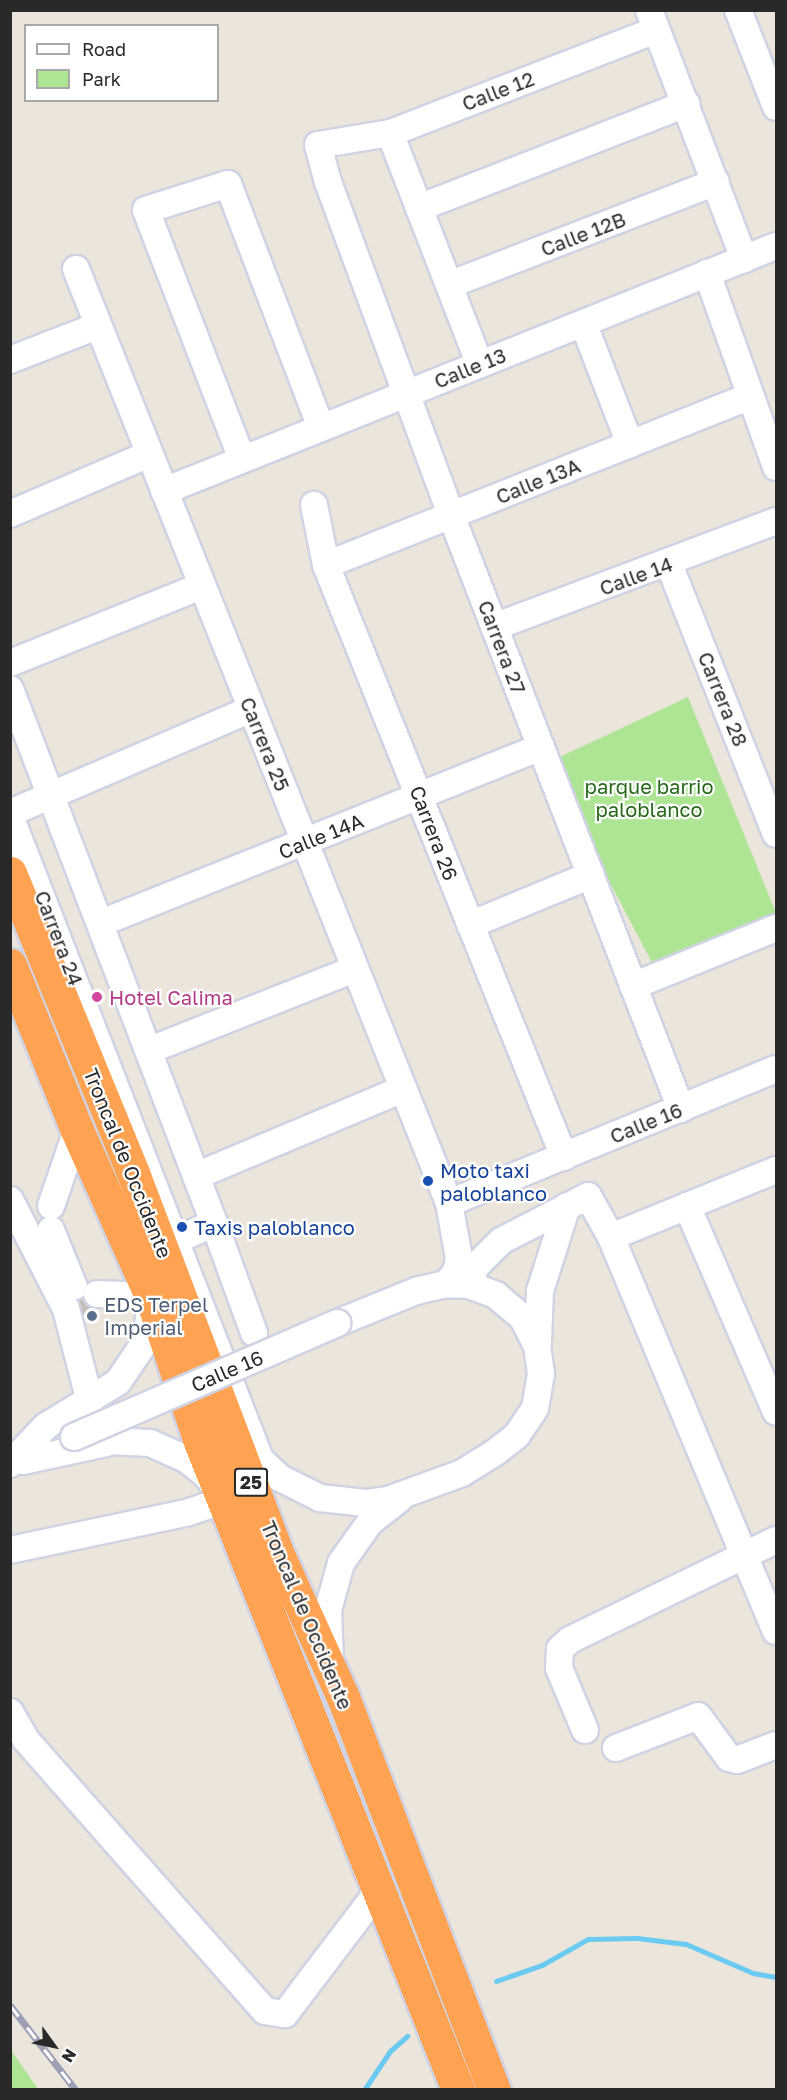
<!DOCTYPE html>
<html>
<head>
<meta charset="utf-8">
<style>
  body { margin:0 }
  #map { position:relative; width:787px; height:2100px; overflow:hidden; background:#ece5db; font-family:"Golos Text",sans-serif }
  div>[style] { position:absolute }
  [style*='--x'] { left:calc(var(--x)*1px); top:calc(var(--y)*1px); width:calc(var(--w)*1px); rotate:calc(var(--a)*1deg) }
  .green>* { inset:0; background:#aee595 }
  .stream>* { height:5px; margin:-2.5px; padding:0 2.5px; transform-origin:2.5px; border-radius:2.5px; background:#6acaf2 }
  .minor-tunnel>* { height:26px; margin-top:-13px; transform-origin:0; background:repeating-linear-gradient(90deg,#c5bfb7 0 26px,transparent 0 39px) }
  .roads { filter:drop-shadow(2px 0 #d0d3e3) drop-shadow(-2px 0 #d0d3e3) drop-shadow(0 2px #d0d3e3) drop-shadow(0 -2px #d0d3e3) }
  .minor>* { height:26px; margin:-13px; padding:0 13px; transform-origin:13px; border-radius:13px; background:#fff }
  .highway>* { height:33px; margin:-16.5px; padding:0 16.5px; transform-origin:16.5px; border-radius:16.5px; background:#ffa353 }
  .rail>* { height:7px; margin-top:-3.5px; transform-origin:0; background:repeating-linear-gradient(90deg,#fff 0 14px,#9da0b5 0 28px); box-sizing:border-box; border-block:2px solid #9da0b5 }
  .bridges { filter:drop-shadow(2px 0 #d0d3e3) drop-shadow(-2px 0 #d0d3e3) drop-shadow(0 2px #d0d3e3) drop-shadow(0 -2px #d0d3e3) }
  .minor-bridge>* { height:26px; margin:-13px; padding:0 13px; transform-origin:13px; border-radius:13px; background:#fff }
  .dots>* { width:16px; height:16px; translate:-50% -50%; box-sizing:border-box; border:3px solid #fff; border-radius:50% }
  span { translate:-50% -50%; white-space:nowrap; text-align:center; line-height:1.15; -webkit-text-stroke:4.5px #fff; paint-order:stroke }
  .shield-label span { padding:2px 4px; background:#fff; border:2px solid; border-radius:4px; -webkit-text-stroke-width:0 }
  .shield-label { font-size:18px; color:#292929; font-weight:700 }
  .street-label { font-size:20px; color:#292929 }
  .park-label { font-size:20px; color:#266818 }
  .hotel-label { font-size:20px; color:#b23c85 }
  .left { translate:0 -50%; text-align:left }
  .transit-label { font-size:20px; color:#164399 }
  .service-label { font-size:20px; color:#4e5e75 }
  .frame { position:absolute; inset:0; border:12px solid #292929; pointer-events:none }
  .legend { position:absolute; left:24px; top:24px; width:195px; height:78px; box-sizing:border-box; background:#fff; border:2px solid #a9a9a9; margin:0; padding:8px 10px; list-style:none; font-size:18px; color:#292929 }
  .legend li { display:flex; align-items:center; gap:12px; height:30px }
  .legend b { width:30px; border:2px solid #a9a9a9 }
  .north { position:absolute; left:24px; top:2016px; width:60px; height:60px; -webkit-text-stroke:4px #fff; paint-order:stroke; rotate:123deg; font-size:16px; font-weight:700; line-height:24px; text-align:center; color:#292929 }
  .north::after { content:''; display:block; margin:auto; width:21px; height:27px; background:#292929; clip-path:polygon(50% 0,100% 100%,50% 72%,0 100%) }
</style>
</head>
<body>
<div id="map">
  <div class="green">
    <div style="clip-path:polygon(688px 697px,776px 913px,776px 928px,659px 976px,547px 763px)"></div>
    <div style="clip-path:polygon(11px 2050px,38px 2089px,11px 2089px)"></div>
  </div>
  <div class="stream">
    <div style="--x:496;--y:1981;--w:49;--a:-19.2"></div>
    <div style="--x:542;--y:1965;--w:53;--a:-29.5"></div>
    <div style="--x:588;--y:1939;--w:49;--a:-1.2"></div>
    <div style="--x:637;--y:1938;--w:49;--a:7"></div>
    <div style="--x:686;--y:1944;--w:73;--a:23.4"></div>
    <div style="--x:753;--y:1973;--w:23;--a:10"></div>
    <div style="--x:364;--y:2090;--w:47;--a:-56.3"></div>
    <div style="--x:390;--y:2051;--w:23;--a:-41"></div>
  </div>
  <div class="minor-tunnel">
    <div style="--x:76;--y:1305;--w:24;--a:-28"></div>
  </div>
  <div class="roads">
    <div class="minor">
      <div style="--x:649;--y:10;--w:267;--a:69.1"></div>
      <div style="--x:738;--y:10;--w:104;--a:68.6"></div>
      <div style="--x:656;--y:30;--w:285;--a:158.8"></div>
      <div style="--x:390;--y:133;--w:73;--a:170.5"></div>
      <div style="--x:318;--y:145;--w:38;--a:75"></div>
      <div style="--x:328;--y:182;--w:355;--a:69.7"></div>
      <div style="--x:451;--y:515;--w:637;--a:68.83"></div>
      <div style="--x:390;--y:133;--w:246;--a:68.8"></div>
      <div style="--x:419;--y:208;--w:287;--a:-21.3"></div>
      <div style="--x:76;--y:269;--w:1006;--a:68.23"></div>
      <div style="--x:449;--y:1203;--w:56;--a:79.7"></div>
      <div style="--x:459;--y:1258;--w:14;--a:102"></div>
      <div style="--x:456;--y:1272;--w:16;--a:130"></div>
      <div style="--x:707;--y:273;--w:206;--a:70.4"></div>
      <div style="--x:449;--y:285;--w:286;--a:-21.1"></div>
      <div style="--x:584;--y:325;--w:128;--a:68.9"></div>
      <div style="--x:10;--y:360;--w:93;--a:-21.3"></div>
      <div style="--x:242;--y:459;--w:267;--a:-111.1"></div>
      <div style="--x:146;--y:210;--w:86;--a:-17.6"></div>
      <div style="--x:228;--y:184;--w:261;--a:69.1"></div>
      <div style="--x:164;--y:491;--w:659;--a:-21.82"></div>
      <div style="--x:314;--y:505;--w:61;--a:78.7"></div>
      <div style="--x:326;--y:565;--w:638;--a:68.1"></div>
      <div style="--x:10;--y:514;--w:151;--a:-23.3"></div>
      <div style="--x:669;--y:564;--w:290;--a:68.4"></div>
      <div style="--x:326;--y:565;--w:456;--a:-21.7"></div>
      <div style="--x:494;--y:627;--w:301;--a:-20.6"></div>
      <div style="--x:10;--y:663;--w:207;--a:-21.9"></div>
      <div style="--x:10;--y:689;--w:572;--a:69.09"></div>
      <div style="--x:214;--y:1223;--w:41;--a:155.3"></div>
      <div style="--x:10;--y:813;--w:262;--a:-23.3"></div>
      <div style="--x:10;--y:816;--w:695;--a:68.75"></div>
      <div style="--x:101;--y:923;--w:474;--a:-21.8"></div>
      <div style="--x:470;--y:925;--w:131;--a:-22.5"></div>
      <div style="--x:633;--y:986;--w:154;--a:-22.1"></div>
      <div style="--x:150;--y:1050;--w:220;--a:-21.6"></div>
      <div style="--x:196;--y:1176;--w:225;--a:-22.8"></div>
      <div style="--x:10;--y:1200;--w:123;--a:62.8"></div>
      <div style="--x:66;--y:1309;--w:96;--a:75.5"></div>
      <div style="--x:449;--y:1203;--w:353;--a:-22.3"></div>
      <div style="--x:51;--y:1206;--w:80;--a:-71.1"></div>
      <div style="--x:687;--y:1206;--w:224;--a:66.6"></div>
      <div style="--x:214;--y:1223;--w:117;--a:70"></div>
      <div style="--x:51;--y:1230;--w:61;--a:68"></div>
      <div style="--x:611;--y:1237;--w:178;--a:-22.1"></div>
      <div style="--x:469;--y:1285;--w:20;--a:-70"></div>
      <div style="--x:476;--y:1266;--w:35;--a:-45"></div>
      <div style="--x:501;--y:1241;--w:98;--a:-27.3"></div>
      <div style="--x:588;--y:1196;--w:47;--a:60.7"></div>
      <div style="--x:611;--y:1237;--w:427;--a:67.3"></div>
      <div style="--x:538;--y:1342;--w:51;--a:-87.8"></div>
      <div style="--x:540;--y:1291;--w:89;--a:-72.4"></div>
      <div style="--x:251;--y:1451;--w:40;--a:43"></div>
      <div style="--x:280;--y:1478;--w:45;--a:26.6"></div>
      <div style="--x:320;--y:1498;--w:46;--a:6.2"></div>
      <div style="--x:366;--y:1503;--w:22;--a:-8"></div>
      <div style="--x:388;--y:1500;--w:79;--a:-20"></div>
      <div style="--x:462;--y:1473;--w:36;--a:-32"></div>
      <div style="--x:493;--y:1454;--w:31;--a:-38"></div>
      <div style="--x:517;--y:1435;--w:32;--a:-56"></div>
      <div style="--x:535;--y:1408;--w:35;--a:-80"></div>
      <div style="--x:541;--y:1374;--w:28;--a:-98"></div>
      <div style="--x:537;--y:1346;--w:31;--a:-117"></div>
      <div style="--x:523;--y:1318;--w:35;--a:-140"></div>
      <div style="--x:496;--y:1295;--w:29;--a:-160"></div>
      <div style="--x:469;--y:1285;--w:23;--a:-178"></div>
      <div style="--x:446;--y:1284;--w:31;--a:167"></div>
      <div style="--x:416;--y:1291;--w:85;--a:157.9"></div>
      <div style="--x:10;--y:1464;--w:52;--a:-46.5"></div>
      <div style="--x:46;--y:1426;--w:84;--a:-31.4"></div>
      <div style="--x:118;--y:1382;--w:41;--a:-55.9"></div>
      <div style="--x:141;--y:1348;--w:20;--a:-70"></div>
      <div style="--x:148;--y:1329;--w:33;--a:-85"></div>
      <div style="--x:151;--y:1296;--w:54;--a:-177.9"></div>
      <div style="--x:10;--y:1550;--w:180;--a:-11.9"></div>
      <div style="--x:186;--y:1513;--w:41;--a:-18.4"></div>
      <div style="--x:225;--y:1500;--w:31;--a:-127"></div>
      <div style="--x:206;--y:1475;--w:26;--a:-141"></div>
      <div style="--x:186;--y:1459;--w:39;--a:-156"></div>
      <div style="--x:150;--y:1443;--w:35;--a:-177"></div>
      <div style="--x:115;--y:1441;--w:94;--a:167.7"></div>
      <div style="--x:330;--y:1659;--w:49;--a:-92.3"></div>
      <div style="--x:328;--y:1610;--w:49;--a:-74.5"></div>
      <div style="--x:341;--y:1563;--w:50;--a:-54.7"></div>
      <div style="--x:370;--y:1522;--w:37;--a:-38"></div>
      <div style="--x:10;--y:1712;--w:32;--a:60"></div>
      <div style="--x:26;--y:1740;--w:361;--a:48.6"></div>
      <div style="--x:265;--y:2011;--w:20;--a:9"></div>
      <div style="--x:285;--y:2014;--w:157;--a:-52.8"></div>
      <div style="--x:585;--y:1730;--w:67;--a:-112.8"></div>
      <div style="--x:559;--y:1668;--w:19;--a:-87"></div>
      <div style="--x:560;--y:1649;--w:13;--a:-42"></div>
      <div style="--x:570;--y:1640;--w:229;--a:-25.9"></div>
      <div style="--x:616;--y:1748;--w:88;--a:-21.3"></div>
      <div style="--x:698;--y:1716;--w:52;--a:53.6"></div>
      <div style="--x:729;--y:1758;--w:8;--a:14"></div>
      <div style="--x:737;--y:1760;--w:42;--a:-21"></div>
    </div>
    <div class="highway">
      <div style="--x:10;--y:873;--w:324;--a:67.7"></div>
      <div style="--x:133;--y:1173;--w:413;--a:69.2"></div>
      <div style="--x:280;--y:1559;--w:152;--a:65.5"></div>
      <div style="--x:343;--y:1697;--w:421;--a:69"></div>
      <div style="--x:10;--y:965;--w:178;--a:67.9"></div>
      <div style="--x:77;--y:1130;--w:182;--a:66"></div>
      <div style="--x:151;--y:1296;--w:151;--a:71.4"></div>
      <div style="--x:199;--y:1439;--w:701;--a:68.3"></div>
    </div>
  </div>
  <div class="rail">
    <div style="--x:10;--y:2005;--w:108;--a:52.2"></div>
  </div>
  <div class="bridges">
    <div class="minor-bridge">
      <div style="--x:74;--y:1437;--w:287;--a:-23.4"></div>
    </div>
  </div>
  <div class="dots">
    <div style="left:97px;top:997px;background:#d1479c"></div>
    <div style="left:428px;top:1181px;background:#1a4fb4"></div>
    <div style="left:182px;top:1227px;background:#1a4fb4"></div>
    <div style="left:92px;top:1316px;background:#5c6f8a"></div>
  </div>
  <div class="shield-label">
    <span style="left:251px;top:1482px">25</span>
  </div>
  <div class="street-label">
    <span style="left:498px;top:91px;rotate:-21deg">Calle 12</span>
    <span style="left:583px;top:234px;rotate:-21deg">Calle 12B</span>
    <span style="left:470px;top:368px;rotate:-22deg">Calle 13</span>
    <span style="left:538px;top:481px;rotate:-22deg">Calle 13A</span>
    <span style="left:636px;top:576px;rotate:-20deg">Calle 14</span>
    <span style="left:502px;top:647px;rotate:69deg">Carrera 27</span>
    <span style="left:723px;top:699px;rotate:68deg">Carrera 28</span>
    <span style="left:265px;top:744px;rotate:68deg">Carrera 25</span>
    <span style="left:434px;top:833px;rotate:69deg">Carrera 26</span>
    <span style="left:321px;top:836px;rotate:-22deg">Calle 14A</span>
    <span style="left:59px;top:938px;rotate:69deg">Carrera 24</span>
    <span style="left:646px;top:1123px;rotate:-22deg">Calle 16</span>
    <span style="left:128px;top:1163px;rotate:68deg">Troncal de Occidente</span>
    <span style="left:227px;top:1371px;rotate:-23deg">Calle 16</span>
    <span style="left:307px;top:1615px;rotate:67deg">Troncal de Occidente</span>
  </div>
  <div class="park-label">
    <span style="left:649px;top:798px">parque barrio<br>paloblanco</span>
  </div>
  <div class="hotel-label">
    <span class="left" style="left:109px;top:997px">Hotel Calima</span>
  </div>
  <div class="transit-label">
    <span class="left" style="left:440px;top:1182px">Moto taxi<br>paloblanco</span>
    <span class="left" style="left:194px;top:1227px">Taxis paloblanco</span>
  </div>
  <div class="service-label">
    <span class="left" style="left:104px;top:1316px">EDS Terpel<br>Imperial</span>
  </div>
  <div class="frame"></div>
  <ul class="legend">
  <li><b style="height:8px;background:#fff"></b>Road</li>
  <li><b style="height:16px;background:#aee595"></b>Park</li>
  </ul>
  <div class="north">N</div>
</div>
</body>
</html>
